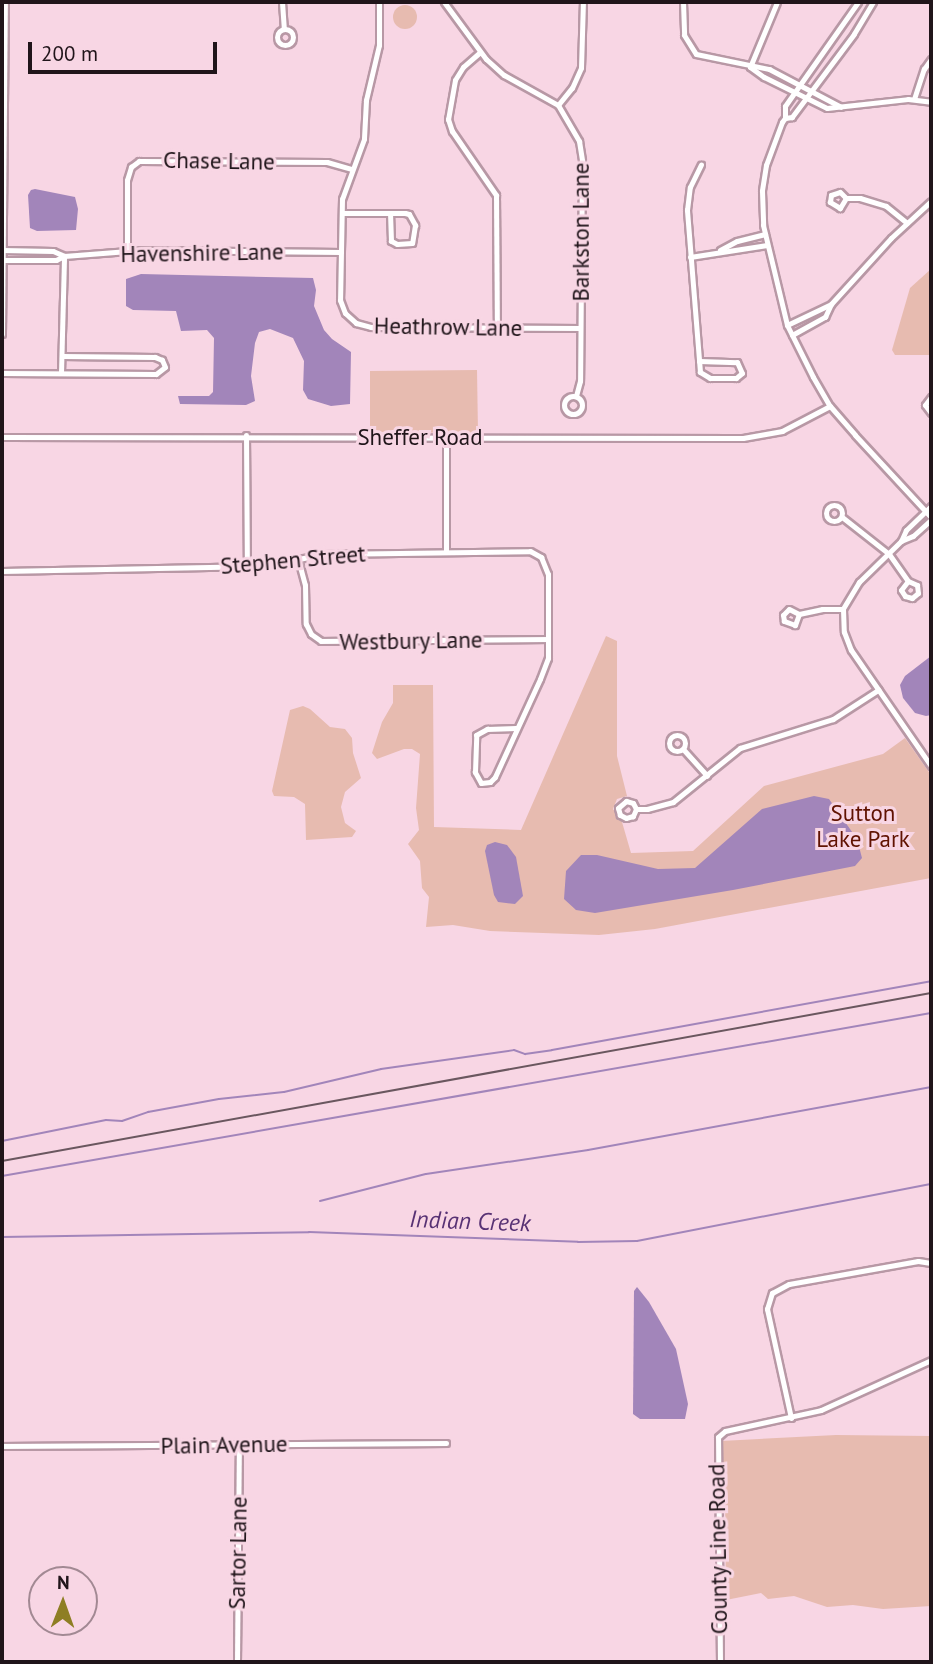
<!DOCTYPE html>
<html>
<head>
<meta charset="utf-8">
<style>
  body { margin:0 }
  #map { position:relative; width:933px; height:1664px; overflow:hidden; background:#f8d6e4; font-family:"PT Sans",sans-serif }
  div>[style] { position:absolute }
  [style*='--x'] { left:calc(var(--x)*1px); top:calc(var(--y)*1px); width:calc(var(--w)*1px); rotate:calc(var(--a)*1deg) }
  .green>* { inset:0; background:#e7bbb0 }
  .round { border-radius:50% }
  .water>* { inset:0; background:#a285ba }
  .stream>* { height:2px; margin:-1px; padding:0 1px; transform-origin:1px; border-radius:1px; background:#a285ba }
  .roads { filter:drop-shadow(2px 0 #b898a5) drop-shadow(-2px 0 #b898a5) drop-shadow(0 2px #b898a5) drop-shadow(0 -2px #b898a5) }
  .street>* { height:5px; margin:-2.5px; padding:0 2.5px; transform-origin:2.5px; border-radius:2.5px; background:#fff }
  .street>.ring { margin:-2.5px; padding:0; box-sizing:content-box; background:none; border:5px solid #fff; border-radius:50% }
  .rail>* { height:2px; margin:-1px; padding:0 1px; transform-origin:1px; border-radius:1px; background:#6a575f }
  span { translate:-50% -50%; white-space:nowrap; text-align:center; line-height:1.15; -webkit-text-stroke:6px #f8d6e4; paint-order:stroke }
  .street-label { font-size:23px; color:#20151a }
  .park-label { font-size:23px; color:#601201 }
  .water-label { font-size:24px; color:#583274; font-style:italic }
  .frame { position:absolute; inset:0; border:4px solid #20151a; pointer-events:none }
  .north { position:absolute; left:28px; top:1566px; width:70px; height:70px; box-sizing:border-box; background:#f8d6e4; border:2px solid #a28993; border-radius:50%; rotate:1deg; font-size:19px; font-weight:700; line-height:28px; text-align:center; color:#20151a }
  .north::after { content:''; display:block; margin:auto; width:24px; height:32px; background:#8e7e24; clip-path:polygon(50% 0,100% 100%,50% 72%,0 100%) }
  .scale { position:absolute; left:28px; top:42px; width:189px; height:32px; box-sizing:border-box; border:4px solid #20151a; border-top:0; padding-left:9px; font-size:21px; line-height:24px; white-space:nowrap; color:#20151a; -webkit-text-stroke:5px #f8d6e4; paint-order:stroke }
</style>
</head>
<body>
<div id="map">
  <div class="green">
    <div class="round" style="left:393px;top:5px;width:24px;height:24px"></div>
    <div style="clip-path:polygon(931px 269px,931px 355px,895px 355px,892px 350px,910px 288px)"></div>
    <div style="clip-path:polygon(477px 370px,478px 433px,370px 432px,370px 371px)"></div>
    <div style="clip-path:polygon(606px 636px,617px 641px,617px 756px,627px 796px,617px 799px,613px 809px,622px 822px,631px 853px,693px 851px,764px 786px,883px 754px,905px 738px,931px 775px,931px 878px,655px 929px,599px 935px,490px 931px,453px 925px,426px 927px,429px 897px,422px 888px,420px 861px,408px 844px,419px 830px,416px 808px,420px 754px,412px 749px,404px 749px,377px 759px,372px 753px,382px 722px,393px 703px,393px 685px,433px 685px,434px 827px,521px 830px)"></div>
    <div style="clip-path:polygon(303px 706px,310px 709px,330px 727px,345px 729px,352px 738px,353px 753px,361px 778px,345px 792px,341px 807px,345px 823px,356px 831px,352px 837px,306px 840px,305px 804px,294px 797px,274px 796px,272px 791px,290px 710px)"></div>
    <div style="clip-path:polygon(836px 1435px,931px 1436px,931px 1606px,883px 1609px,853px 1605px,827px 1607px,794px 1596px,768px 1599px,761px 1593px,726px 1600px,725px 1488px,721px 1441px)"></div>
  </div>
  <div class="water">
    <div style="clip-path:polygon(35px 189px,75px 197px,78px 209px,76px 230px,37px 231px,30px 228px,28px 195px,31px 190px)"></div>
    <div style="clip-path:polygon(141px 274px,313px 278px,316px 290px,314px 306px,324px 330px,332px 339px,351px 352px,350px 404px,331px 406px,308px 399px,303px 390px,304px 361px,293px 338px,270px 329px,259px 332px,255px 343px,251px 376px,255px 401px,246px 405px,180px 404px,178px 396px,209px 396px,213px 392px,214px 338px,207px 330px,181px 331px,176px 311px,133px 310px,126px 306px,126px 279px)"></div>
    <div style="clip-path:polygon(931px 656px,931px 715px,926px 716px,915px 713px,903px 698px,900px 685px,905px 676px)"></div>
    <div style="clip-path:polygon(814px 796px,829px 799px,857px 839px,862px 858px,855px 866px,733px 890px,595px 913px,576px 910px,564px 899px,566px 871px,581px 855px,597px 855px,658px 869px,695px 868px,762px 809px)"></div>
    <div style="clip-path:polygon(495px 842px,507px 845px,516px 857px,523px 896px,515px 904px,498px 902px,494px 895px,485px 851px,487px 845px)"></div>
    <div style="clip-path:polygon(637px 1287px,649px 1302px,676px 1349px,688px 1404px,685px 1419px,640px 1419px,633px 1414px,634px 1291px)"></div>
  </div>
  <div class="stream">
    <div style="--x:2;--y:1141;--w:106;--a:-11.4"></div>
    <div style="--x:106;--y:1120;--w:16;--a:4"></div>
    <div style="--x:122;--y:1121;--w:28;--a:-19"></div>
    <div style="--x:148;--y:1112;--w:72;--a:-10.4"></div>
    <div style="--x:219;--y:1099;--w:65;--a:-6.1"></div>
    <div style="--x:284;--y:1092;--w:100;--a:-13.3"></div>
    <div style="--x:381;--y:1069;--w:134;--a:-8.1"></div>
    <div style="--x:514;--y:1050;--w:12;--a:20"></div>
    <div style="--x:525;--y:1054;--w:27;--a:-8"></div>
    <div style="--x:552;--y:1050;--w:385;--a:-10.3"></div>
    <div style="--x:2;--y:1176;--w:943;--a:-9.95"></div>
    <div style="--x:320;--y:1201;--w:109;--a:-14.3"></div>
    <div style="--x:426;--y:1174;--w:164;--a:-8.4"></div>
    <div style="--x:588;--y:1150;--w:349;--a:-10.4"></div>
    <div style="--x:2;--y:1237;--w:307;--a:-0.9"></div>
    <div style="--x:309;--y:1232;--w:269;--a:2.1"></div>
    <div style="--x:578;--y:1242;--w:59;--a:-1"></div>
    <div style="--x:637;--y:1241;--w:299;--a:-11"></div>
  </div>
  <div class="roads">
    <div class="street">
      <div style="--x:282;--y:2;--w:27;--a:86"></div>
      <div style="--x:379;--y:2;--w:43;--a:90"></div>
      <div style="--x:379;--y:45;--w:57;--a:103.3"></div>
      <div style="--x:366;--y:100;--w:39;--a:93"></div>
      <div style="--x:364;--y:139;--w:64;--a:110.1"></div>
      <div style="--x:342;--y:199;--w:101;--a:91.1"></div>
      <div style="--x:340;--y:300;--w:14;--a:69"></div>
      <div style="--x:345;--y:313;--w:15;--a:42"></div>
      <div style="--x:356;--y:323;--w:16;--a:15"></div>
      <div style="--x:371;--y:327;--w:209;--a:0.3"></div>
      <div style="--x:444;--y:2;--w:71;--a:53.6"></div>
      <div style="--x:486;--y:59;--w:24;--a:42"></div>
      <div style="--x:504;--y:75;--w:62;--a:29.1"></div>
      <div style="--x:558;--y:105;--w:42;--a:59.7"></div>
      <div style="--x:579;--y:141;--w:20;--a:81"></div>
      <div style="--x:582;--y:161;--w:220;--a:90.5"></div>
      <div style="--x:580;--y:381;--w:16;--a:105"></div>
      <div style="--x:683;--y:2;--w:33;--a:88"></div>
      <div style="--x:684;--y:35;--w:22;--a:58"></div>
      <div style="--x:696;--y:54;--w:75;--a:11.6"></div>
      <div style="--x:769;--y:69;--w:81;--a:27.8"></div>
      <div style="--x:873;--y:2;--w:37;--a:121"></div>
      <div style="--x:854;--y:34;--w:104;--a:126.8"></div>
      <div style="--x:792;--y:117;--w:7;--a:172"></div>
      <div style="--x:785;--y:118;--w:5;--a:127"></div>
      <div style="--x:782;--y:122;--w:46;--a:110.4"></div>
      <div style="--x:766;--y:165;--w:26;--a:99"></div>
      <div style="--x:762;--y:191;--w:34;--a:88"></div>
      <div style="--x:763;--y:225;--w:103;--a:76.5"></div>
      <div style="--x:787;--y:325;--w:58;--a:63.4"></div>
      <div style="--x:813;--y:377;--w:34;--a:60"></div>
      <div style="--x:830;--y:406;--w:38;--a:49"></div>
      <div style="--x:855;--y:435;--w:112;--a:47.2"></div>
      <div class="ring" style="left:277px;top:29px;width:11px;height:11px"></div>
      <div style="--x:479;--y:53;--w:21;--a:139"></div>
      <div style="--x:463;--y:67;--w:15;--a:122"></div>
      <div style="--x:455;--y:80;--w:40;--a:100"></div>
      <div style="--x:448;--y:119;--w:13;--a:72"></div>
      <div style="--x:452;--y:131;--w:78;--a:55.5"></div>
      <div style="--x:496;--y:195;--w:133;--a:89.6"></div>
      <div style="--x:750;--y:67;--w:17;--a:36"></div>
      <div style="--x:764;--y:77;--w:70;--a:26.2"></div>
      <div style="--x:827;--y:108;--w:81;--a:-6.3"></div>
      <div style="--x:908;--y:99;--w:23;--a:7"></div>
      <div style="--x:750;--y:67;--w:70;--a:-67.4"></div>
      <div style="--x:914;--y:99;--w:32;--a:-72"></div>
      <div style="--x:924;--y:69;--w:12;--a:-55"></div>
      <div style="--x:558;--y:105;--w:22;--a:-51"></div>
      <div style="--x:572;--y:88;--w:22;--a:-66"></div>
      <div style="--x:581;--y:68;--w:66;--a:-88.3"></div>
      <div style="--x:785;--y:118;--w:12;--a:-90"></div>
      <div style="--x:785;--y:106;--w:127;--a:-54.9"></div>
      <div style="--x:846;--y:198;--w:12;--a:121"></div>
      <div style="--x:840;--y:208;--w:12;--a:-149"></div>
      <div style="--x:830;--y:202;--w:7;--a:-82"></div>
      <div style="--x:831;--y:195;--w:9;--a:-18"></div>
      <div style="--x:840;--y:192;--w:8;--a:45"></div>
      <div style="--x:846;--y:198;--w:14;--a:0"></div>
      <div style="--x:860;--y:198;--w:27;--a:17"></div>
      <div style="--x:886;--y:206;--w:27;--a:39"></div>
      <div style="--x:342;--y:213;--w:63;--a:0"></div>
      <div style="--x:405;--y:213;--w:4;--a:14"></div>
      <div style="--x:409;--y:214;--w:13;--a:61"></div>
      <div style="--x:415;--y:225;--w:18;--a:99"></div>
      <div style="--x:412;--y:243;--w:15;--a:176"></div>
      <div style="--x:397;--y:244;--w:7;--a:-153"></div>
      <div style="--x:391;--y:241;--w:28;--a:-92"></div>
      <div style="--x:2;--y:250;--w:51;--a:1.1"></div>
      <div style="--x:53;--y:251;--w:12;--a:24"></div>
      <div style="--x:720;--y:250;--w:19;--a:-28"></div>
      <div style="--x:737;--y:241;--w:29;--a:-14"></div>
      <div style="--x:127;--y:252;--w:72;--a:-90"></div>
      <div style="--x:127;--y:180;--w:14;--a:-73"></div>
      <div style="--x:131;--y:167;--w:10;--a:-37"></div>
      <div style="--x:139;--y:161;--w:188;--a:0.3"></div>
      <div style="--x:327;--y:162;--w:25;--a:16"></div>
      <div style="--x:690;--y:257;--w:78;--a:-8.9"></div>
      <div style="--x:2;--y:260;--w:54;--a:0"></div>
      <div style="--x:56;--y:260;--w:9;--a:-27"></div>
      <div style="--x:64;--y:256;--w:77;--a:-4.5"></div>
      <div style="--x:141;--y:250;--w:200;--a:0.6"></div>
      <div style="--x:787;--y:325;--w:49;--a:-25.5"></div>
      <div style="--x:831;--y:304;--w:89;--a:-47.7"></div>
      <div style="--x:891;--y:238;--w:54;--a:-42.8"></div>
      <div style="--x:2;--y:334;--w:332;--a:-89.5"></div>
      <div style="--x:792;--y:335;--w:38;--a:-29"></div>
      <div style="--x:825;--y:317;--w:14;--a:-65"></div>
      <div style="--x:699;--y:361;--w:38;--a:2"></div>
      <div style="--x:737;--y:362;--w:12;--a:66"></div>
      <div style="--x:742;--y:373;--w:8;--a:140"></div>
      <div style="--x:736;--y:378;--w:26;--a:180"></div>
      <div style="--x:710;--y:378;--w:12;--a:-149"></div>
      <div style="--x:700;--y:372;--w:163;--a:-94.6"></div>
      <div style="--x:687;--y:210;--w:23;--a:-83"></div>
      <div style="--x:690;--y:187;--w:25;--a:-64"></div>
      <div style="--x:2;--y:373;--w:154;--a:0.4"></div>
      <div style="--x:156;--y:374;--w:11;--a:-38"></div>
      <div style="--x:165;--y:367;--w:8;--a:-113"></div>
      <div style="--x:162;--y:360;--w:8;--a:-157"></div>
      <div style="--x:155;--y:357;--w:93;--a:-179.4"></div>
      <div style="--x:61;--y:373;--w:117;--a:-88.5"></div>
      <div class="ring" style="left:564px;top:396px;width:13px;height:13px"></div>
      <div style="--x:931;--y:397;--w:10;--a:127"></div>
      <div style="--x:925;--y:405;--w:10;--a:53"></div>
      <div style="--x:246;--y:435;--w:132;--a:89.6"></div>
      <div style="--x:2;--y:437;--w:741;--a:0.08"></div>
      <div style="--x:743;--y:438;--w:40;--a:-10"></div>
      <div style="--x:782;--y:431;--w:54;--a:-27.5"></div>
      <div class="ring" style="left:826px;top:505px;width:11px;height:11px"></div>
      <div style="--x:931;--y:506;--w:35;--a:136"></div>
      <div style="--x:906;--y:530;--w:12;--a:114"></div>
      <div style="--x:901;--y:541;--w:59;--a:135.7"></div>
      <div style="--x:859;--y:582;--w:31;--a:121"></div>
      <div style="--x:843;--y:609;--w:23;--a:88"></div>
      <div style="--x:844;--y:632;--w:19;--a:69"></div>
      <div style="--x:851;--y:650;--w:141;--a:55.4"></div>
      <div style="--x:842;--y:517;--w:60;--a:38.2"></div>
      <div style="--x:889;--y:554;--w:33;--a:55"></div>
      <div style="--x:908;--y:581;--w:10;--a:24"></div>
      <div style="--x:917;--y:585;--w:8;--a:83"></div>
      <div style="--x:918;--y:593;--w:8;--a:140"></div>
      <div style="--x:912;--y:598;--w:7;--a:-164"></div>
      <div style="--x:905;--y:596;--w:7;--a:-124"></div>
      <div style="--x:901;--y:590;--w:11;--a:-52"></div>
      <div style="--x:901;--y:541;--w:13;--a:-23"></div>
      <div style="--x:913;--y:536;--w:24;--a:-42"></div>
      <div style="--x:446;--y:551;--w:114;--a:-90"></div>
      <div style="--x:298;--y:559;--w:27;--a:75"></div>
      <div style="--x:305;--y:585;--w:39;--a:89"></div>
      <div style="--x:306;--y:624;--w:11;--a:63"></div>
      <div style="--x:311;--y:634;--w:12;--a:35"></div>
      <div style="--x:321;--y:641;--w:227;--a:-0.5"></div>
      <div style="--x:2;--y:571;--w:259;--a:-1.1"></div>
      <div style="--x:261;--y:566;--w:65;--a:-10.6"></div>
      <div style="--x:325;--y:554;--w:205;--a:-0.8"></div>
      <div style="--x:530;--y:551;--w:13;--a:29"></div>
      <div style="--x:541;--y:557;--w:18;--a:68"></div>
      <div style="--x:548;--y:574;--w:84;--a:90"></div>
      <div style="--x:548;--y:658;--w:22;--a:111"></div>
      <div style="--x:540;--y:679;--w:108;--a:114.7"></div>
      <div style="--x:495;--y:777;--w:7;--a:135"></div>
      <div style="--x:490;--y:782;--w:9;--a:174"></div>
      <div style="--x:481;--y:783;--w:13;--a:-119"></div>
      <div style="--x:475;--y:772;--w:37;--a:-88"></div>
      <div style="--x:476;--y:735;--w:13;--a:-29"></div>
      <div style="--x:487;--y:729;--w:29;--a:-2"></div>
      <div style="--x:799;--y:614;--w:12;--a:110"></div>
      <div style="--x:795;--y:625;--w:12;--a:-160"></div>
      <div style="--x:784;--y:621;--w:6;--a:-99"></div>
      <div style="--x:783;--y:615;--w:8;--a:-45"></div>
      <div style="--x:789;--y:609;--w:11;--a:27"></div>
      <div style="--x:799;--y:614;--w:24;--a:-12"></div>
      <div style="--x:822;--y:609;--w:21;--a:0"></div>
      <div class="ring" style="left:669px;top:735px;width:11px;height:11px"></div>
      <div style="--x:683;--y:749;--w:36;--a:48"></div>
      <div style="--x:636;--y:809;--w:8;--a:113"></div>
      <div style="--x:633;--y:816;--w:7;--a:164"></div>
      <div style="--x:626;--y:818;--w:7;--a:-153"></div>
      <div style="--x:620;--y:815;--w:7;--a:-106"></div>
      <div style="--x:618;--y:808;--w:11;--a:-41"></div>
      <div style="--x:626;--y:801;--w:7;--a:16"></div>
      <div style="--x:633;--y:803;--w:7;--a:63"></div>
      <div style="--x:636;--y:809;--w:11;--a:0"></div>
      <div style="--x:647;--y:809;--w:27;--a:-15"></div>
      <div style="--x:673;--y:802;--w:86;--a:-38.9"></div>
      <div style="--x:740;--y:748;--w:97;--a:-17.3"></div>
      <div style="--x:833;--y:719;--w:54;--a:-32.8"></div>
      <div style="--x:791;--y:1418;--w:112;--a:-102.4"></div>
      <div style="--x:767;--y:1309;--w:17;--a:-73"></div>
      <div style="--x:772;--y:1293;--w:19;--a:-28"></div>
      <div style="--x:789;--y:1284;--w:131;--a:-10.1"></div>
      <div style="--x:918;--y:1261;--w:13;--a:9"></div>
      <div style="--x:2;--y:1446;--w:444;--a:-0.4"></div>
      <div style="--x:237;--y:1662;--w:218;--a:-89.5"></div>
      <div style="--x:720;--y:1662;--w:225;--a:-90.5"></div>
      <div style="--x:718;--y:1437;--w:9;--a:-41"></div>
      <div style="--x:725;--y:1431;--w:98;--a:-12.3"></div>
      <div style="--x:821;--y:1410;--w:121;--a:-24.4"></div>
    </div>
  </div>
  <div class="rail">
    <div style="--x:2;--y:1161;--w:944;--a:-10.25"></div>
  </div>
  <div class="street-label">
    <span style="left:219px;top:161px;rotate:1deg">Chase Lane</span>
    <span style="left:581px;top:232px;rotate:-90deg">Barkston Lane</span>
    <span style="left:202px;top:253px;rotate:-1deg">Havenshire Lane</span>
    <span style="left:448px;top:327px;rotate:1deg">Heathrow Lane</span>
    <span style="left:420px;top:437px">Sheffer Road</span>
    <span style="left:293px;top:560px;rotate:-5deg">Stephen Street</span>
    <span style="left:411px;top:641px;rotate:-1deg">Westbury Lane</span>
    <span style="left:224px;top:1445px;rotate:-1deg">Plain Avenue</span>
    <span style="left:718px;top:1549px;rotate:-91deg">County Line Road</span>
    <span style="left:238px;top:1553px;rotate:-89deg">Sartor Lane</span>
  </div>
  <div class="park-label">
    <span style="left:863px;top:826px">Sutton<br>Lake Park</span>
  </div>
  <div class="water-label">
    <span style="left:470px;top:1221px;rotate:2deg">Indian Creek</span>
  </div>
  <div class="frame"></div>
  <div class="north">N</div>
  <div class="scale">200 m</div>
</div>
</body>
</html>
